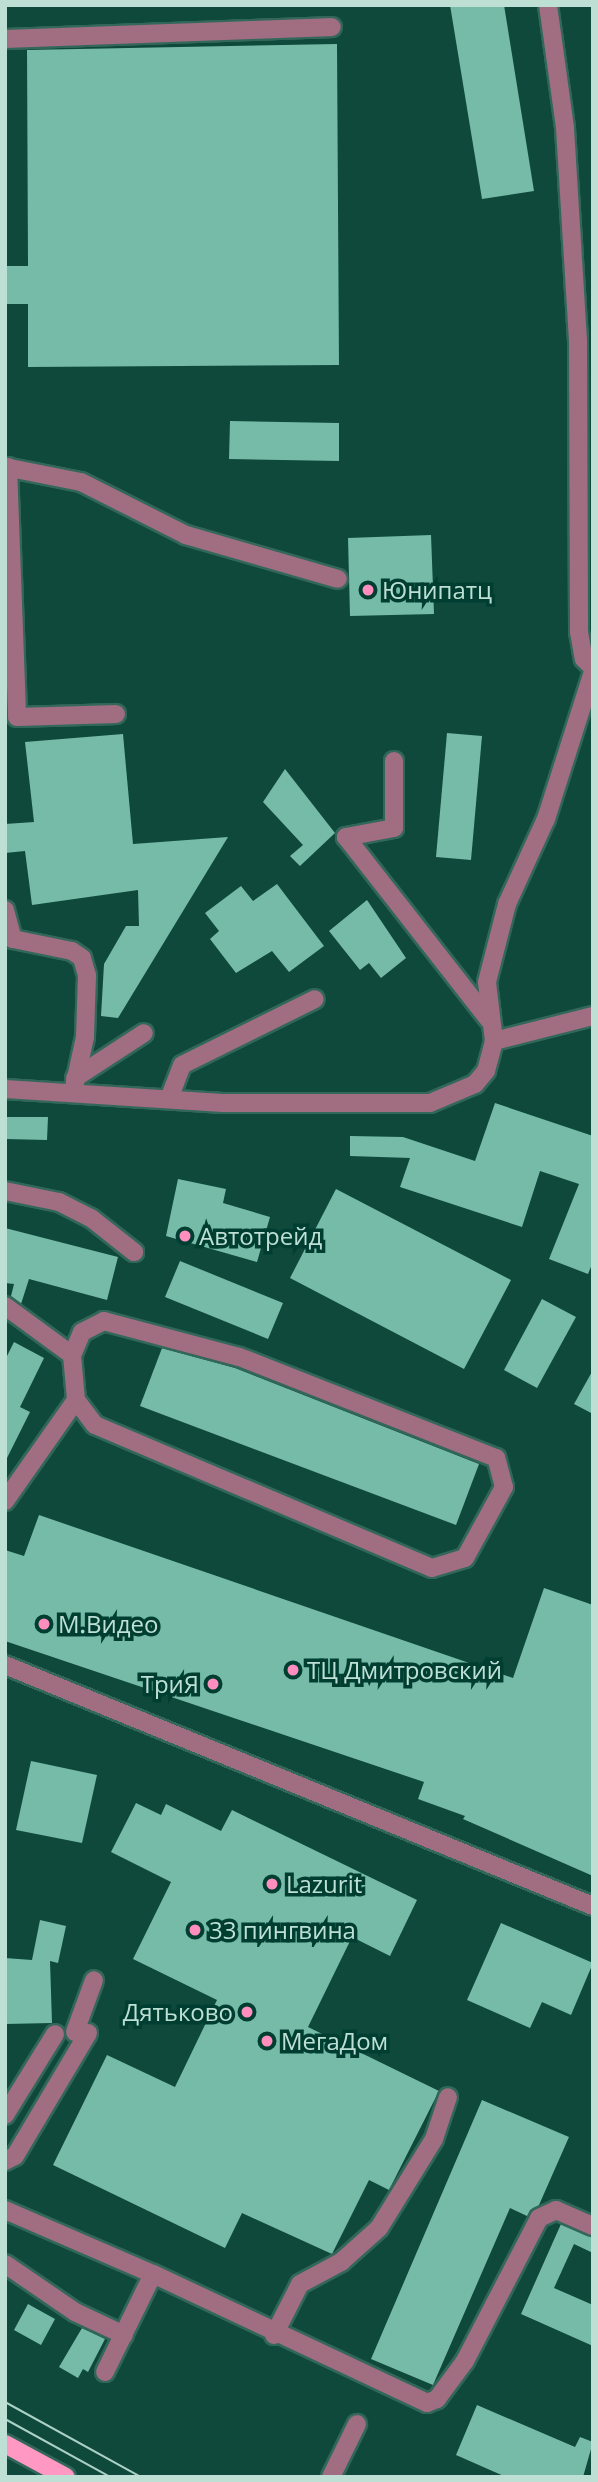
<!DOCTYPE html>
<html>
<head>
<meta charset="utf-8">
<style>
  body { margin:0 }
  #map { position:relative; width:598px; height:2482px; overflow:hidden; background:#0f493c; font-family:"Open Sans",sans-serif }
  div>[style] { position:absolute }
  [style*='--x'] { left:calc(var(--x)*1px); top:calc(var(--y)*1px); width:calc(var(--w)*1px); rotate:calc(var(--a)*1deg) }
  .building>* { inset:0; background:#75bba7 }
  .roads { filter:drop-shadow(2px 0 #32675a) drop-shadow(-2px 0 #32675a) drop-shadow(0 2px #32675a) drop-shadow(0 -2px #32675a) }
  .minor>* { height:18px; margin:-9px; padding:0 9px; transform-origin:9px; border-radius:9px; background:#a06d81 }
  .major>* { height:18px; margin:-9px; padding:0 9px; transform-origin:9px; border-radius:9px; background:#ff99c3 }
  .tram>* { height:2px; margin:-1px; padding:0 1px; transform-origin:1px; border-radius:1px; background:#abd0c4 }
  .dots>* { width:19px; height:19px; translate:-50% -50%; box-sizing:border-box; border:4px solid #003e32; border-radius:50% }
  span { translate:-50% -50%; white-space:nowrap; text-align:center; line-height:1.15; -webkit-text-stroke:7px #003e32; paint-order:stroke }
  .poi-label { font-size:24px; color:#bddfd4 }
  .left { translate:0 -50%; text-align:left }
  .right { translate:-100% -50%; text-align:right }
  .frame { position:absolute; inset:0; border:7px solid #bddfd4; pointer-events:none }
</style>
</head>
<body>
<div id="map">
  <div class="building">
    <div style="clip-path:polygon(450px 5px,504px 5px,534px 191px,482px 199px)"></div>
    <div style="clip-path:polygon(337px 44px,339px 365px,28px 367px,28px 304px,5px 304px,5px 266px,28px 266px,27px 50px)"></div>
    <div style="clip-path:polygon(230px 421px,339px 423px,339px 461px,229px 459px)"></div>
    <div style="clip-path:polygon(431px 535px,434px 614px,350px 616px,348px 538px)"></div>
    <div style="clip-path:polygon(447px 733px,482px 736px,471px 860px,436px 857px)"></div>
    <div style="clip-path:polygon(123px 734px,133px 844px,228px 837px,118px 1018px,101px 1016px,104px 964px,126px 926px,139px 926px,138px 890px,32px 905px,25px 851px,5px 853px,5px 824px,34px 822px,25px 742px)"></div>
    <div style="clip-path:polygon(285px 769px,335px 833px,300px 866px,290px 856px,303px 845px,263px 802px)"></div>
    <div style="clip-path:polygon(277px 884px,324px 946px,289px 972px,272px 951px,236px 973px,210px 939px,219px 931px,205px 913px,241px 886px,253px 901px)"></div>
    <div style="clip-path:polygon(367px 900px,406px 958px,381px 978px,369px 963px,360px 970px,329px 931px)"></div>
    <div style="clip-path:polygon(495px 1103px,593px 1136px,593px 1262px,588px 1274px,549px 1259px,579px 1184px,540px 1171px,522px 1227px,400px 1187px,410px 1158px,350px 1156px,350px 1136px,403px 1137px,475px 1161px)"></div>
    <div style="clip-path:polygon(5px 1117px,48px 1117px,47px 1140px,5px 1139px)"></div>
    <div style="clip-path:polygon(178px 1179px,226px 1189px,223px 1203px,270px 1217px,257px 1262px,166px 1236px)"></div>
    <div style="clip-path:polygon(336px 1189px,511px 1280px,464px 1369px,290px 1278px)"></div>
    <div style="clip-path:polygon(5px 1228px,118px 1257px,107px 1300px,29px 1279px,21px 1304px,11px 1296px,14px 1284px,5px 1283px)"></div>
    <div style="clip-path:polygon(180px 1261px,283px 1303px,268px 1339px,165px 1297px)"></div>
    <div style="clip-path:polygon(542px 1299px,576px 1317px,537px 1388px,504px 1370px)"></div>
    <div style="clip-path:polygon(14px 1342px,44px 1358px,20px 1407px,30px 1412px,5px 1462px,5px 1360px)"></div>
    <div style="clip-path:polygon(162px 1348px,235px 1368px,479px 1464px,456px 1525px,140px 1406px)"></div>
    <div style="clip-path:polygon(593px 1370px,593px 1414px,574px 1404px)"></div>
    <div style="clip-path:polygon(39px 1515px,513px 1678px,544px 1588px,593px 1605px,593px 1876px,463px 1819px,465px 1816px,418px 1799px,424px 1782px,5px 1641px,5px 1550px,24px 1556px)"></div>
    <div style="clip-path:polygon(31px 1761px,97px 1775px,82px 1843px,16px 1830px)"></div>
    <div style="clip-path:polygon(136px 1803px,161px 1815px,166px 1804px,221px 1831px,232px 1810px,417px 1900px,390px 1956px,352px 1937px,308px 2027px,439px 2091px,389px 2190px,369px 2180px,332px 2254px,242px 2213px,225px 2248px,53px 2165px,107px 2055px,175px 2087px,217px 2000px,133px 1959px,171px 1882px,111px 1852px)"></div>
    <div style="clip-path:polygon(40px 1920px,66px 1926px,58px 1963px,50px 1961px,52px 2023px,5px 2024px,5px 1958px,32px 1960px)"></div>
    <div style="clip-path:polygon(501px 1923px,593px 1963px,571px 2015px,542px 2002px,530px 2028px,467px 2000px)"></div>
    <div style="clip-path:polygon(482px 2100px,569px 2137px,539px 2205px,527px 2216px,510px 2208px,433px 2385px,371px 2359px)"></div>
    <div style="clip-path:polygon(561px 2224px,593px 2237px,593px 2253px,574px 2244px,554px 2288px,593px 2305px,593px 2346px,521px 2314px)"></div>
    <div style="clip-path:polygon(28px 2304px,55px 2319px,41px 2345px,14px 2330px)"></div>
    <div style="clip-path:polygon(82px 2328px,105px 2339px,88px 2372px,83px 2369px,78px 2378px,59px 2367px)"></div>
    <div style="clip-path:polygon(477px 2405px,575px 2447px,580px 2437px,593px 2442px,583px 2477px,506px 2477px,456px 2455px)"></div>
  </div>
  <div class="roads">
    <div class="minor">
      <div style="--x:548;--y:5;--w:124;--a:82.1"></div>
      <div style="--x:565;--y:128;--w:213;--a:86.5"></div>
      <div style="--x:578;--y:341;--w:291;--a:89.8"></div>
      <div style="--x:579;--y:632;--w:27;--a:80"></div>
      <div style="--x:584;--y:659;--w:13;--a:45"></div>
      <div style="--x:5;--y:39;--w:327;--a:-2.1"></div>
      <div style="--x:5;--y:467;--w:77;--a:11.2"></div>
      <div style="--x:81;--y:482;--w:118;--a:26.8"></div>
      <div style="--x:186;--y:535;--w:158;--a:16.1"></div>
      <div style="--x:8;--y:467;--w:250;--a:87.9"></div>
      <div style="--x:17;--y:717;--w:99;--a:-1.7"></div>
      <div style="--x:394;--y:761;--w:67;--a:90"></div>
      <div style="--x:394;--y:828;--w:49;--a:169.4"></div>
      <div style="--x:346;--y:837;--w:232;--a:52"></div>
      <div style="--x:5;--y:910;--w:30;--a:75"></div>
      <div style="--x:13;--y:939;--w:60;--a:11.5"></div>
      <div style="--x:72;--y:951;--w:12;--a:35"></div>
      <div style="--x:82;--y:958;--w:19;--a:74"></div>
      <div style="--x:87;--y:976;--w:61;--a:91.9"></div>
      <div style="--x:85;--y:1037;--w:56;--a:102.3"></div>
      <div style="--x:494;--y:1041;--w:59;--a:-96.8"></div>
      <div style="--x:487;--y:982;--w:81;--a:-75.6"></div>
      <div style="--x:507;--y:904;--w:94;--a:-65.4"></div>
      <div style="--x:546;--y:819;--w:154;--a:-72.3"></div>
      <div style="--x:75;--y:1078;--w:82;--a:-33.1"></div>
      <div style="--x:5;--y:1089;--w:218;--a:3.7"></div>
      <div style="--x:223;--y:1103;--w:207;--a:0"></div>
      <div style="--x:430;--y:1103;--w:49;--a:-22.9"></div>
      <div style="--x:475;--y:1084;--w:17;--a:-50"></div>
      <div style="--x:486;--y:1071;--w:31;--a:-75"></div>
      <div style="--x:494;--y:1041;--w:102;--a:-14.2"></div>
      <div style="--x:169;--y:1099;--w:36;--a:-69"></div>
      <div style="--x:182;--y:1065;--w:148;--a:-26.4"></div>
      <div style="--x:5;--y:1191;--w:55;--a:11.5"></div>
      <div style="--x:59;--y:1202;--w:36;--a:27"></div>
      <div style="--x:91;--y:1218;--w:55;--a:38.3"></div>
      <div style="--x:5;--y:1306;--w:83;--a:36.2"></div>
      <div style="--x:72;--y:1355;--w:45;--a:84.9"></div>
      <div style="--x:76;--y:1400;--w:31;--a:53"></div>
      <div style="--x:95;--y:1425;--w:366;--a:23"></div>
      <div style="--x:432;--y:1568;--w:34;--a:-17"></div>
      <div style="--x:465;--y:1558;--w:81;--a:-61.2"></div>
      <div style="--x:504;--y:1487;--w:30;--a:-105"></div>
      <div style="--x:496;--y:1458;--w:276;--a:-158.5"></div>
      <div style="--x:239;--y:1357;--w:140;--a:-165.1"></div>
      <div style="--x:104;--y:1321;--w:25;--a:153"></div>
      <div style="--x:82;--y:1332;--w:25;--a:113"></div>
      <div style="--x:5;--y:1501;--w:123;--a:-54.9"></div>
      <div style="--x:5;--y:1665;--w:635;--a:22.29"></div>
      <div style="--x:75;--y:2032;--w:55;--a:-69.9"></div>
      <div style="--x:5;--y:2115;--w:95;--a:-58.3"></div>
      <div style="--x:5;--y:2161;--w:11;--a:-27"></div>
      <div style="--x:15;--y:2156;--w:143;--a:-59.3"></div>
      <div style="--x:5;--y:2210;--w:161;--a:23.4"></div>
      <div style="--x:153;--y:2274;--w:109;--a:116.1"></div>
      <div style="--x:5;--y:2264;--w:85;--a:34.4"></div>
      <div style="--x:75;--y:2312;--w:54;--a:25.1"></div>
      <div style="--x:153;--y:2274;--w:303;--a:25.2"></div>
      <div style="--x:427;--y:2403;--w:11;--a:-22"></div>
      <div style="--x:437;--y:2399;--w:47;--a:-53.6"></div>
      <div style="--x:465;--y:2361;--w:161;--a:-62.6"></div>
      <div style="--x:539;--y:2218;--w:19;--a:-25"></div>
      <div style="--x:556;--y:2210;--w:40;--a:23.4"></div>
      <div style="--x:274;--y:2335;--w:57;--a:-63"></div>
      <div style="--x:300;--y:2284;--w:47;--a:-28.2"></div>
      <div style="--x:341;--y:2262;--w:51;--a:-41.8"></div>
      <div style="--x:379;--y:2228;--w:105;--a:-58.3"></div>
      <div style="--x:434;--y:2139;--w:44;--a:-71.6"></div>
      <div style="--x:331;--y:2477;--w:59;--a:-63.9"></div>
    </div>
    <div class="major">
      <div style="--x:5;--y:2444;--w:69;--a:28.4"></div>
    </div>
  </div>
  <div class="tram">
    <div style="--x:5;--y:2402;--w:155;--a:28.9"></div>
    <div style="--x:5;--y:2419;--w:120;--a:28.9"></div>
  </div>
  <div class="dots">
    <div style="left:368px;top:590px;background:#fe8ebd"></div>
    <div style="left:185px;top:1236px;background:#fe8ebd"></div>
    <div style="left:44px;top:1624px;background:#fe8ebd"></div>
    <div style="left:293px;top:1670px;background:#fe8ebd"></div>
    <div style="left:213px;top:1684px;background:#fe8ebd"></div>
    <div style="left:272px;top:1884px;background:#fe8ebd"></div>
    <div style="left:195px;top:1930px;background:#fe8ebd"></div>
    <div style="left:247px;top:2012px;background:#fe8ebd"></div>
    <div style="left:267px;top:2041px;background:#fe8ebd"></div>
  </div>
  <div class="poi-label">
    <span class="left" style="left:382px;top:590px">Юнипатц</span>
    <span class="left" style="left:199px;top:1236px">Автотрейд</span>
    <span class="left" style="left:58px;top:1624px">М.Видео</span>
    <span class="left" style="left:307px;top:1670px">ТЦ Дмитровский</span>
    <span class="right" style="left:199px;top:1684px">ТриЯ</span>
    <span class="left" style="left:286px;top:1884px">Lazurit</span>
    <span class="left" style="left:209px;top:1930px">33 пингвина</span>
    <span class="right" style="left:233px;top:2012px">Дятьково</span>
    <span class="left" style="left:281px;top:2041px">МегаДом</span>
  </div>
  <div class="frame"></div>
</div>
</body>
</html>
